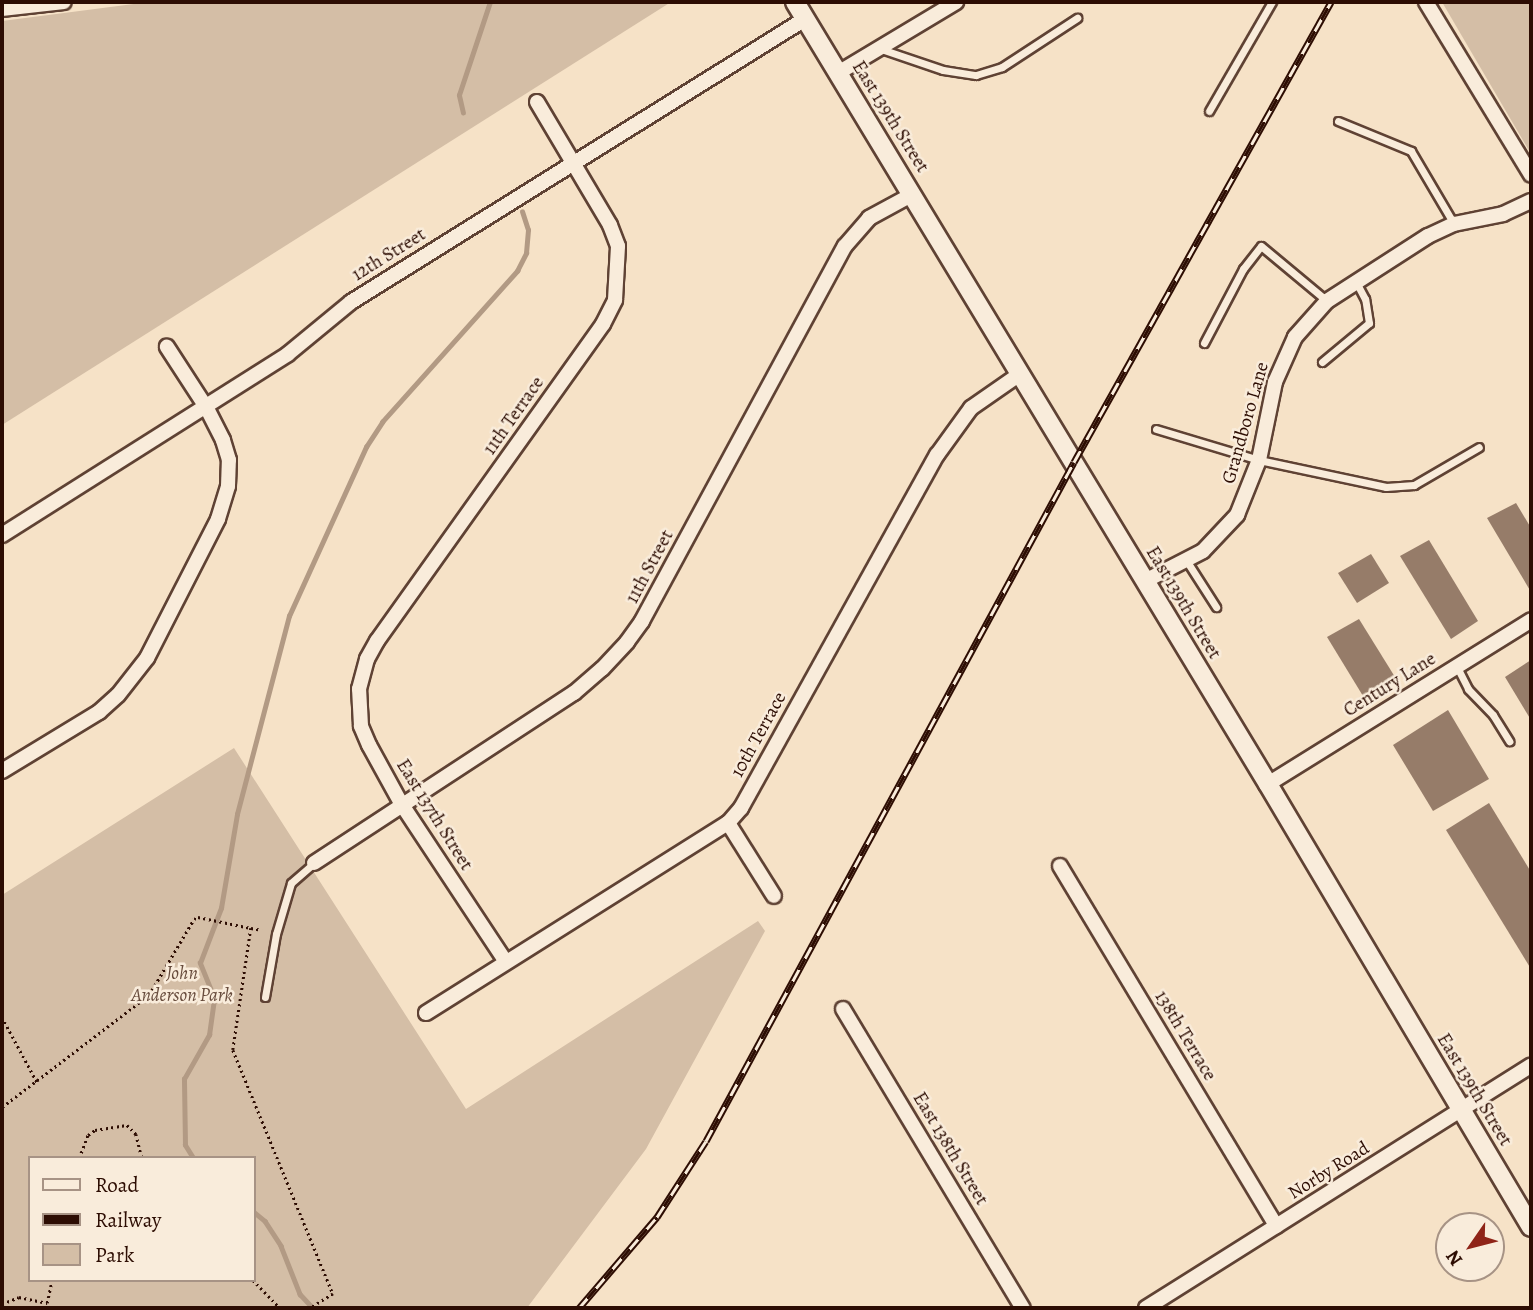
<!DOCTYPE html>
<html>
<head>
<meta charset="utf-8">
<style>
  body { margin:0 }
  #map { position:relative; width:1533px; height:1310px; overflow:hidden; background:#f6e2c7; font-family:Alegreya,serif }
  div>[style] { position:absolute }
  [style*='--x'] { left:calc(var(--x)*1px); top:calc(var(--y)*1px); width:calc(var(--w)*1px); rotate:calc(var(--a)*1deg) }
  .green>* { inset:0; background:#d4bea6 }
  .stream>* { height:4.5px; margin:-2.25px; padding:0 2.25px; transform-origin:2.25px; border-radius:2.25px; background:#b29a84 }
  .building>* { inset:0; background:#967c69 }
  .path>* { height:2.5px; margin-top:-1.25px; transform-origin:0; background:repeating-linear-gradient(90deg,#2d0d03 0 2px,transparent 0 5.5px) }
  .roads { filter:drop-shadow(2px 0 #5f4234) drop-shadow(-2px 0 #5f4234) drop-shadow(0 2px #5f4234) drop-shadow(0 -2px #5f4234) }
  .service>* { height:7px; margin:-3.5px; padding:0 3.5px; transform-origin:3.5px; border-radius:3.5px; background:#f9ecdb }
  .minor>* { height:14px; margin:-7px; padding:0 7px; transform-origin:7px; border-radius:7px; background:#f9ecdb }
  .tertiary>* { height:18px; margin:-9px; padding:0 9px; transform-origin:9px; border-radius:9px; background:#f9ecdb }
  .rail>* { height:7px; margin-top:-3.5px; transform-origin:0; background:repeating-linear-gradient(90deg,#f9ecdb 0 13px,#2d0d03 0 26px); box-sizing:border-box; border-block:2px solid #2d0d03 }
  span { translate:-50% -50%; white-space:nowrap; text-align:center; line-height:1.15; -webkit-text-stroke:5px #f9ecdb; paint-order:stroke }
  .street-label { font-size:19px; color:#2d0d03 }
  .park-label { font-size:19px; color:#674b3c; font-style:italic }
  .frame { position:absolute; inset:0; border:4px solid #2d0d03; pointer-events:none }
  .legend { position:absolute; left:28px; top:1156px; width:228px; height:126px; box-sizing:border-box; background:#f9ecdb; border:2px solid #a79385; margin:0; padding:9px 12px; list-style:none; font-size:21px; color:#2d0d03 }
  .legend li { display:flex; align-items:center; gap:14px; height:35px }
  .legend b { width:35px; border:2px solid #a79385 }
  .north { position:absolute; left:1435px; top:1212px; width:70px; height:70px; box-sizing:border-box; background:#f9ecdb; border:2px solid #a79385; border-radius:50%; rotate:235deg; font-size:19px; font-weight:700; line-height:28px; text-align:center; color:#2d0d03 }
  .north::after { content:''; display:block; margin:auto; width:24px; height:32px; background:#8f2418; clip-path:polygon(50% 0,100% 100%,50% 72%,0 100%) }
</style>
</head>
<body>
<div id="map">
  <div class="green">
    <div style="clip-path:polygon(149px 2px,671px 2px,2px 425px,2px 21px)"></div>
    <div style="clip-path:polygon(1442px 2px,1531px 2px,1531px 154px)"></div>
    <div style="clip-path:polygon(evenodd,234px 748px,466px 1109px,758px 921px,765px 931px,646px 1149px,527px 1308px,2px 1308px,2px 895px,234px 748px,30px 1158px,254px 1158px,254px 1280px,30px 1280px,30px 1158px)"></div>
  </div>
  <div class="stream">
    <div style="--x:463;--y:113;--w:18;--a:-103"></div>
    <div style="--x:459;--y:95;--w:98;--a:-71.6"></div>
    <div style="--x:193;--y:1158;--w:15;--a:-122"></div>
    <div style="--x:185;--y:1145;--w:66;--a:-90.9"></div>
    <div style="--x:184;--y:1079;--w:51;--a:-60.4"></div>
    <div style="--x:209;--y:1035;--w:37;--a:-82"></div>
    <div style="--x:214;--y:998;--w:38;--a:-112"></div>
    <div style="--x:200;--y:963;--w:59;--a:-69.1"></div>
    <div style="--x:221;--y:908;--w:95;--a:-80.3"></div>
    <div style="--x:237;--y:814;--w:205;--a:-75.3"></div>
    <div style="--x:289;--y:616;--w:186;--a:-65.5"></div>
    <div style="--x:366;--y:447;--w:30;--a:-57"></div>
    <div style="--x:382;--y:422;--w:203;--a:-48.2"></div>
    <div style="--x:517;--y:271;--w:20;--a:-63"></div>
    <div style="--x:526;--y:253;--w:23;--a:-85"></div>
    <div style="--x:528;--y:230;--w:19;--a:-108"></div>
    <div style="--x:254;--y:1212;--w:14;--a:39"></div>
    <div style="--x:265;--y:1221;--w:30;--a:57"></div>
    <div style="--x:281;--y:1246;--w:52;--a:68.4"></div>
    <div style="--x:300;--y:1294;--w:19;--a:47"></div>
  </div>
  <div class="building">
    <div style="clip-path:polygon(1516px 503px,1531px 528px,1531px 592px,1487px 518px)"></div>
    <div style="clip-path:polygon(1429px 540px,1478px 621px,1451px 639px,1400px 556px)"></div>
    <div style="clip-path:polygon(1371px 554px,1389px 583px,1357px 603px,1338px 573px)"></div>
    <div style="clip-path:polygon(1359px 619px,1395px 677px,1363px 696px,1327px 637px)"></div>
    <div style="clip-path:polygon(1531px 660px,1531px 720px,1505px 677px)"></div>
    <div style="clip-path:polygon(1448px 710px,1489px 779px,1433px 811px,1393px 745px)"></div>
    <div style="clip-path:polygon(1489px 803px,1531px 872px,1531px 969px,1446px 830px)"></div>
  </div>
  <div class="path">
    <div style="--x:251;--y:928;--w:11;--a:10"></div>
    <div style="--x:2;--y:1017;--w:74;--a:61.7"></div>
    <div style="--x:2;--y:1107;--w:185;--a:-37.3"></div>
    <div style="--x:149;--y:995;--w:88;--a:-59.4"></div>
    <div style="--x:194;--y:919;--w:4;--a:-27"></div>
    <div style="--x:198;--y:917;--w:54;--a:11.7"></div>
    <div style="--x:251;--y:928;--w:123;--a:98.4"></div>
    <div style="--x:233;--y:1050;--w:264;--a:67.7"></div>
    <div style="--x:333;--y:1294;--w:26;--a:148"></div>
    <div style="--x:79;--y:1158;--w:25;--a:-69"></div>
    <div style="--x:88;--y:1135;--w:9;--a:-36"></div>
    <div style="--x:95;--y:1130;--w:32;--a:-9"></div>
    <div style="--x:127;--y:1125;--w:13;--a:45"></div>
    <div style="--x:136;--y:1134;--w:25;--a:76"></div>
    <div style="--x:253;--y:1280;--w:39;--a:46"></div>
    <div style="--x:2;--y:1304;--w:18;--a:-22"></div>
    <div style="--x:19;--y:1297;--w:29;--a:12"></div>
    <div style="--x:47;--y:1303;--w:24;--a:-78"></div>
  </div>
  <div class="roads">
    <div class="service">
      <div style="--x:881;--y:49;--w:65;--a:18.7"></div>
      <div style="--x:943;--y:70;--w:33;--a:9"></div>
      <div style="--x:976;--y:75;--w:27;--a:-17"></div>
      <div style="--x:1002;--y:67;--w:90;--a:-33.2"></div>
      <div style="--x:1209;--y:111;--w:126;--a:-60"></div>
      <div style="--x:1338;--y:121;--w:79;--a:22.3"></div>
      <div style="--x:1411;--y:151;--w:85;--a:59.5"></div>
      <div style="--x:1204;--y:343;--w:84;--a:-62.2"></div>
      <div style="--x:1243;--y:269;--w:29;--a:-52"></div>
      <div style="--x:1261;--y:246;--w:86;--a:39.8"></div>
      <div style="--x:1322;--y:362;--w:61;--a:-39.7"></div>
      <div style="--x:1369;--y:323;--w:24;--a:-99"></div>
      <div style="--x:1365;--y:299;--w:19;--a:-118"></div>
      <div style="--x:1156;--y:429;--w:108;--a:16.8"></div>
      <div style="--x:1259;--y:460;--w:130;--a:12"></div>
      <div style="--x:1386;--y:487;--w:28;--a:-4"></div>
      <div style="--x:1414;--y:485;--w:75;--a:-30.3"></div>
      <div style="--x:1186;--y:560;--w:56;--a:57.4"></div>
      <div style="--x:1457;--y:667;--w:25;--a:63"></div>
      <div style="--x:1468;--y:689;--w:36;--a:46"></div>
      <div style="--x:1493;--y:715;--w:31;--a:58"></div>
      <div style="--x:265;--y:997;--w:64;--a:-80.1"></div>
      <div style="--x:276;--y:934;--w:53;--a:-73.6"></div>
      <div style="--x:291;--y:883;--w:30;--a:-41"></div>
    </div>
    <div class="minor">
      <div style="--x:1426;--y:2;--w:202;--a:58.7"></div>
      <div style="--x:2;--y:9;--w:62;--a:-6.4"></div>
      <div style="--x:838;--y:73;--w:138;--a:-31"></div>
      <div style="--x:2;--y:535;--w:338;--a:-32.3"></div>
      <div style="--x:288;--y:354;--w:82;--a:-39.5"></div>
      <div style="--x:351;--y:302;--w:535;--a:-31.94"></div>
      <div style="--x:1145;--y:581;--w:65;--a:-27.3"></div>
      <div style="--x:1203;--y:551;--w:50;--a:-46.6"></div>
      <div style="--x:1237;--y:515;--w:59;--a:-68.2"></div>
      <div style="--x:1259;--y:460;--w:80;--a:-78.4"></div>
      <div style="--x:1275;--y:382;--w:49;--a:-66"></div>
      <div style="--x:1295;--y:337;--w:48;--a:-48.4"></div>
      <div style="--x:1327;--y:301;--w:120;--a:-32.8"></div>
      <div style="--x:1428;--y:236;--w:29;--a:-25"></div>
      <div style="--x:1454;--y:224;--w:50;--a:-11.5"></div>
      <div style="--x:1503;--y:214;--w:31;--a:-25"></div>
      <div style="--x:2;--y:771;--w:114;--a:-31.3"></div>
      <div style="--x:99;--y:712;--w:25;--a:-42"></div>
      <div style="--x:118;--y:695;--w:47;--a:-51.9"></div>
      <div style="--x:147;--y:658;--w:156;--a:-62.9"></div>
      <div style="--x:218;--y:519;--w:34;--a:-73"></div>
      <div style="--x:228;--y:486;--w:26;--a:-88"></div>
      <div style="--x:229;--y:460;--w:21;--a:-107"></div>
      <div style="--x:223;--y:440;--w:37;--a:-117"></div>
      <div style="--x:206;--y:407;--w:72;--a:-123"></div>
      <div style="--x:1268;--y:784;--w:310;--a:-31.9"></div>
      <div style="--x:728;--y:823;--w:86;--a:57.8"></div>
      <div style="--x:314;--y:863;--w:311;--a:-33.2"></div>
      <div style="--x:574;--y:693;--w:37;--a:-41"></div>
      <div style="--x:602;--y:669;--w:37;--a:-47"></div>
      <div style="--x:627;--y:642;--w:26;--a:-54"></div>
      <div style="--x:642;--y:621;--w:426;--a:-61.6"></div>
      <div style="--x:845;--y:246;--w:37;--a:-49"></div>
      <div style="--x:869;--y:218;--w:50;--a:-28.6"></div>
      <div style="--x:1060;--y:866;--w:420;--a:59"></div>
      <div style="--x:506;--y:962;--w:188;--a:-123.5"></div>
      <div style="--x:402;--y:805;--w:68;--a:-118.8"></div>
      <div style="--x:369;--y:745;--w:21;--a:-113"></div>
      <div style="--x:361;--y:726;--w:37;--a:-93"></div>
      <div style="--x:359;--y:689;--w:31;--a:-75"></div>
      <div style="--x:367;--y:659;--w:21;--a:-61"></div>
      <div style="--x:377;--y:641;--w:389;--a:-54.5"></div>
      <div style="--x:603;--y:324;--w:27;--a:-63"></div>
      <div style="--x:615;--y:300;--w:54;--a:-86.8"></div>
      <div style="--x:618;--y:246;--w:22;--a:-111"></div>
      <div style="--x:610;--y:225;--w:143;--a:-120.7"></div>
      <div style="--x:843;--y:1009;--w:349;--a:59"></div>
      <div style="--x:426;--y:1013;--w:357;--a:-32.2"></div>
      <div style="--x:728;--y:823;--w:20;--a:-49"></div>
      <div style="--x:741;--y:808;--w:404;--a:-61"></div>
      <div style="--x:937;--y:455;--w:58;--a:-54.1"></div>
      <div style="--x:971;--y:408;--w:60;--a:-34.8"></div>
      <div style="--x:1146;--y:1308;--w:455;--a:-32.2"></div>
    </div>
    <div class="tertiary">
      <div style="--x:795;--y:2;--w:914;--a:58.83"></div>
      <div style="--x:1268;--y:784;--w:515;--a:59.3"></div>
    </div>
  </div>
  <div class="rail">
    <div style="--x:579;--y:1308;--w:120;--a:-49.4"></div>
    <div style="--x:657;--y:1217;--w:90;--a:-57.2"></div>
    <div style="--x:706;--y:1141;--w:772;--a:-61.54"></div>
    <div style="--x:1074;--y:462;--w:527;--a:-60.81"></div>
  </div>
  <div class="street-label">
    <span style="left:890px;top:117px;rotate:58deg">East 139th Street</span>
    <span style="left:389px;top:255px;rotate:-32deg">12th Street</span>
    <span style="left:514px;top:416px;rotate:-55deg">11th Terrace</span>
    <span style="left:1246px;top:423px;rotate:-74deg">Grandboro Lane</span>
    <span style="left:650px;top:567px;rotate:-62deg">11th Street</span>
    <span style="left:1183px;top:603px;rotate:59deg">East 139th Street</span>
    <span style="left:1390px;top:685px;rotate:-32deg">Century Lane</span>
    <span style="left:759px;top:735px;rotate:-61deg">10th Terrace</span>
    <span style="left:434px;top:815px;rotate:58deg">East 137th Street</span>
    <span style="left:1185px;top:1036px;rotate:59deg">138th Terrace</span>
    <span style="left:1474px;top:1090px;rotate:59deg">East 139th Street</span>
    <span style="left:950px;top:1149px;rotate:59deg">East 138th Street</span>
    <span style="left:1329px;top:1171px;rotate:-32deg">Norby Road</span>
  </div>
  <div class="park-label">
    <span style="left:182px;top:985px">John<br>Anderson Park</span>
  </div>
  <div class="frame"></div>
  <ul class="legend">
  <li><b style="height:9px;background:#f9ecdb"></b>Road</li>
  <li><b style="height:9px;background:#2d0d03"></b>Railway</li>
  <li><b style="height:19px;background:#d4bea6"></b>Park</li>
  </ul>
  <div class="north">N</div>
</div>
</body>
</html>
